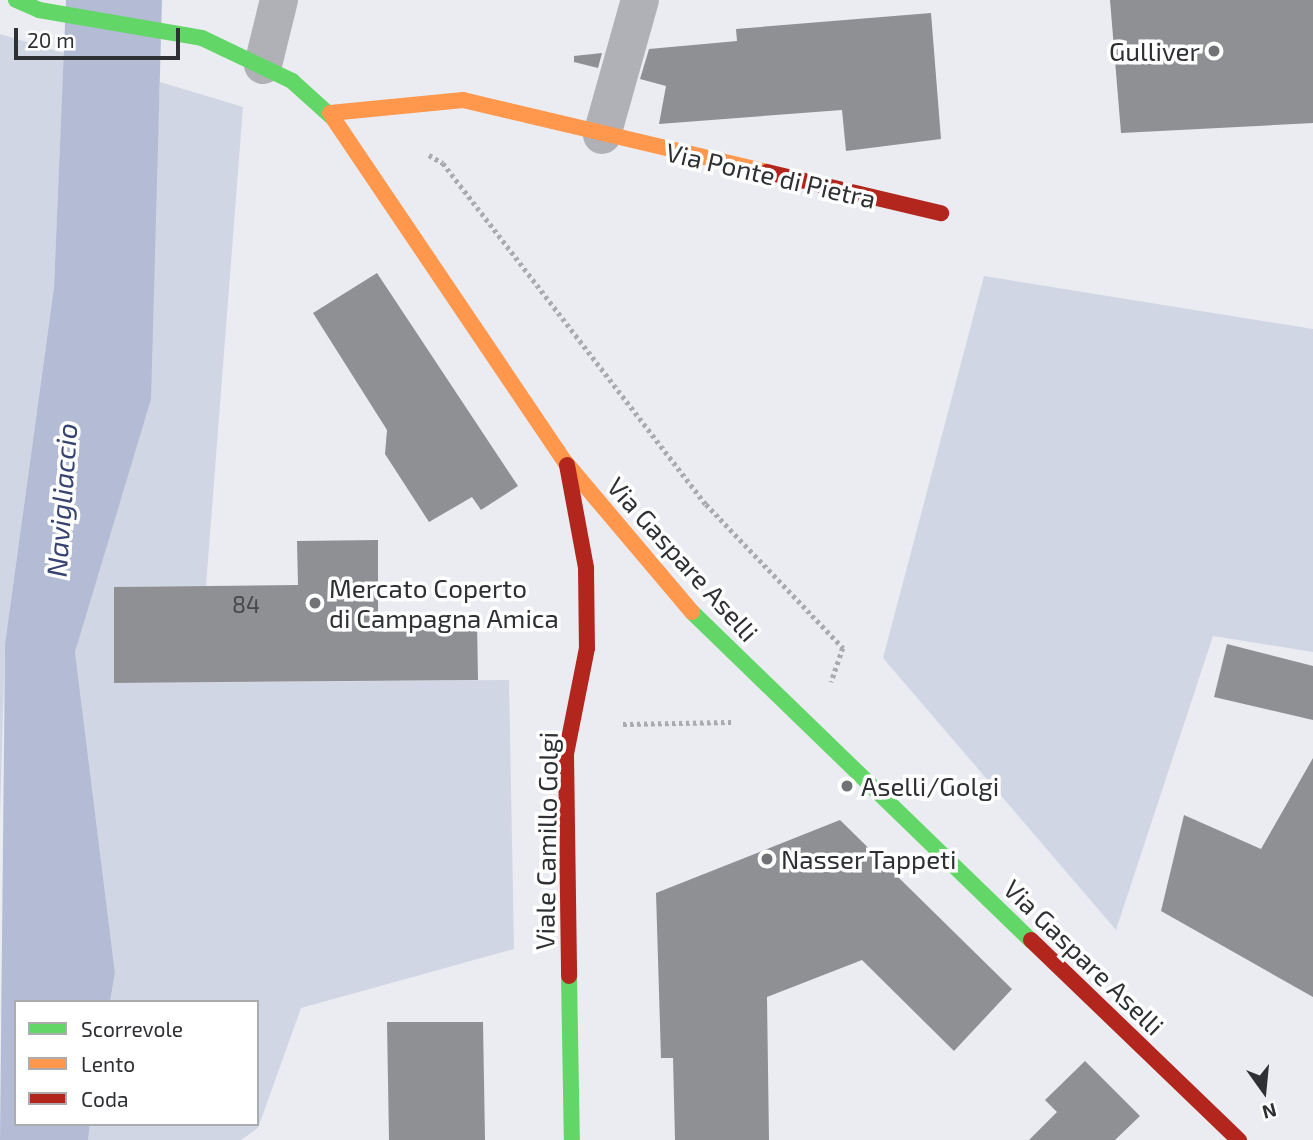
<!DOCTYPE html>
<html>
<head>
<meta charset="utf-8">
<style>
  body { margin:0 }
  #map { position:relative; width:1313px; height:1140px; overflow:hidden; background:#eaecf2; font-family:"Exo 2",sans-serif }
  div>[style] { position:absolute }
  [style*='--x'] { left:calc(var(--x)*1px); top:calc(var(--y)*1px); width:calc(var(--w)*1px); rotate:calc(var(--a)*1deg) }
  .green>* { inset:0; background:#d1d6e4 }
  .water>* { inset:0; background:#b3bcd4 }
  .building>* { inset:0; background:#8e9094 }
  .path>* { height:4.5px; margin-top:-2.25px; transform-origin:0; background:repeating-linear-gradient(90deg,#a9abb0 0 3.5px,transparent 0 7px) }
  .street>* { height:38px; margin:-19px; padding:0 19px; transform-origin:19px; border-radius:19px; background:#b0b1b6 }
  .fast>* { height:16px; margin:-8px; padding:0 8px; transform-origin:8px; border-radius:8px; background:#63d668 }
  .slow>* { height:16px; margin:-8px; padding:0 8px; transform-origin:8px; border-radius:8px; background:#ff974d }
  .jam>* { height:16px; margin:-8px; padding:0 8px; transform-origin:8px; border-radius:8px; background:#b3261e }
  .dots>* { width:19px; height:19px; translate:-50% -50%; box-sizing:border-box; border:4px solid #fff; border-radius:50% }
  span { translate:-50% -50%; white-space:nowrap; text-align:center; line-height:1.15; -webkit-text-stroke:7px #fff; paint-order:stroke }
  .number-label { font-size:23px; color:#46484c }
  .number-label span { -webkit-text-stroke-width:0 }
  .poi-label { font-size:26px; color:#2e3034 }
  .right { translate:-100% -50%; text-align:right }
  .left { translate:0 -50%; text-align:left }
  .street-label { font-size:26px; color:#2e3034 }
  .water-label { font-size:28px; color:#374471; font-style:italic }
  .legend { position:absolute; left:14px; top:1000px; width:245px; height:126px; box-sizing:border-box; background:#fff; border:2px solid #abacae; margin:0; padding:9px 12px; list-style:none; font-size:21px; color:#2e3034 }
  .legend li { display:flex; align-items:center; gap:14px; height:35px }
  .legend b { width:35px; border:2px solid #abacae }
  .north { position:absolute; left:1229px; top:1056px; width:70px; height:70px; -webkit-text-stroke:5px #fff; paint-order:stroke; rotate:165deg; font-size:19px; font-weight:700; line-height:28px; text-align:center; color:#2e3034 }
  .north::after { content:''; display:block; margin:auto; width:24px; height:32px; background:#2e3034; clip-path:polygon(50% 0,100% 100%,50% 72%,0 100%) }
  .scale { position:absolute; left:14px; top:28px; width:166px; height:32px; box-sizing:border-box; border:4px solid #2e3034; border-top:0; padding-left:9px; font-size:21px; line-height:24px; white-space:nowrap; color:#2e3034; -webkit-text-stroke:5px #fff; paint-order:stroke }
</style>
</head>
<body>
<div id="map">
  <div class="green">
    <div style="clip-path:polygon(0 34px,64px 53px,54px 287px,5px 644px,0 818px)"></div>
    <div style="clip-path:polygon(160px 82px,243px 107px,206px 586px,114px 587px,114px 683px,509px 680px,514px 949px,301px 1008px,258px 1128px,241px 1140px,88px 1140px,90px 1124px,257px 1124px,257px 1002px,110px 1002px,115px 973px,75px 652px,98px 565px,155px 195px)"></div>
    <div style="clip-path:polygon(984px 276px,1313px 329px,1313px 652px,1213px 636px,1116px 930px,883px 658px)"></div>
  </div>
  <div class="water">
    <div style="clip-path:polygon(66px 0,162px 0,151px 399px,75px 652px,115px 973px,110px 1002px,16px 1002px,16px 1124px,90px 1124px,88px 1140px,0 1140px,5px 644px,54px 287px)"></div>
  </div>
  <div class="building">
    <div style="clip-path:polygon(1110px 0,1313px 0,1313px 123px,1121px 133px)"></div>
    <div style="clip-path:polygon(931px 13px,941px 139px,846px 151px,842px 110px,659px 124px,666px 86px,640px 79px,649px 49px,737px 41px,736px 29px)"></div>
    <div style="clip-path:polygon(602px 53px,598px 68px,574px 62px,574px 56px)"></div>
    <div style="clip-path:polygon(377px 273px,518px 486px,481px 510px,472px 497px,429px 522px,385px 454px,387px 430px,313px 313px)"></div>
    <div style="clip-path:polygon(378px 540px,378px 622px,477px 620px,478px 680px,114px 683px,114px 587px,298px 585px,297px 541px)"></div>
    <div style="clip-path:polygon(1227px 644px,1313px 666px,1313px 720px,1214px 697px)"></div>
    <div style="clip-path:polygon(1313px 758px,1313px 997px,1161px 911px,1184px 815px,1261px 849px)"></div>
    <div style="clip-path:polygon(840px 820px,1012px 989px,954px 1051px,862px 960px,767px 997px,769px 1140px,675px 1140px,673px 1058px,661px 1058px,656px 893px)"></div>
    <div style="clip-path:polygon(387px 1022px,483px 1022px,485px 1140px,389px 1140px)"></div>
    <div style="clip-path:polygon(1085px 1061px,1140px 1116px,1115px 1140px,1029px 1140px,1057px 1112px,1045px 1100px)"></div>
  </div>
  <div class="path">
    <div style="--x:429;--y:155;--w:16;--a:30"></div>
    <div style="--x:443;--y:163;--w:431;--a:52.4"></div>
    <div style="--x:706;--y:504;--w:199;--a:46.4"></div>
    <div style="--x:843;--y:648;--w:36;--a:109"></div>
    <div style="--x:623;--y:724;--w:108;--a:-1.1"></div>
  </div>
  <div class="street">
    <div style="--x:263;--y:65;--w:67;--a:-76.2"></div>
    <div style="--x:602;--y:135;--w:140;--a:-74.3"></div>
  </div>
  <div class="fast">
    <div style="--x:16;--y:0;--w:25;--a:23"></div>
    <div style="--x:39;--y:10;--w:165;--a:9.7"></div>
    <div style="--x:202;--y:38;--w:100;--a:25.5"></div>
    <div style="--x:292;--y:81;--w:55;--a:42.1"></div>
    <div style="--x:692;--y:612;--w:472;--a:44.1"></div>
    <div style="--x:569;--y:976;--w:164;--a:89"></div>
  </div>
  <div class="slow">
    <div style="--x:330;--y:113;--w:134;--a:-5.6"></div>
    <div style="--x:463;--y:100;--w:312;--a:13.3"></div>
    <div style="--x:333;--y:118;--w:416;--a:56"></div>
    <div style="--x:566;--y:463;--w:195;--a:49.8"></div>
  </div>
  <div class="jam">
    <div style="--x:767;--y:172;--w:179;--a:13.3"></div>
    <div style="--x:567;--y:465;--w:105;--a:79.5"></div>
    <div style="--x:586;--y:568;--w:80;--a:89.3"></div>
    <div style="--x:587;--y:648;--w:108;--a:101.2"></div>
    <div style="--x:566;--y:754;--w:222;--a:89.2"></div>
    <div style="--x:1031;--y:940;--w:289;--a:43.9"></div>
  </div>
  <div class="dots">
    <div style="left:1214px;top:51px;background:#707276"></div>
    <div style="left:315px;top:603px;background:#707276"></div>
    <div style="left:847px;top:786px;background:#707276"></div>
    <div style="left:767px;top:859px;background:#707276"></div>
  </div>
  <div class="number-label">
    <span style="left:246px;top:604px">84</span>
  </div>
  <div class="poi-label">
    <span class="right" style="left:1200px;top:51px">Gulliver</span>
    <span class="left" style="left:329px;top:603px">Mercato Coperto<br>di Campagna Amica</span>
    <span class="left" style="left:861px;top:786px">Aselli/Golgi</span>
    <span class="left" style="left:781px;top:859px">Nasser Tappeti</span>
  </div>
  <div class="street-label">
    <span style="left:771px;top:175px;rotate:13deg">Via Ponte di Pietra</span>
    <span style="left:683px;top:559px;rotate:48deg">Via Gaspare Aselli</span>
    <span style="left:546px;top:841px;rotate:-89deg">Viale Camillo Golgi</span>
    <span style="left:1084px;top:957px;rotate:44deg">Via Gaspare Aselli</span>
  </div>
  <div class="water-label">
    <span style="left:61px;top:500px;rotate:-86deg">Navigliaccio</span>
  </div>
  <ul class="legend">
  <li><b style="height:9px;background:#63d668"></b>Scorrevole</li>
  <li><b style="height:9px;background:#ff974d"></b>Lento</li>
  <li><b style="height:9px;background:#b3261e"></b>Coda</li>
  </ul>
  <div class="north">N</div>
  <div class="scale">20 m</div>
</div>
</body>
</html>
